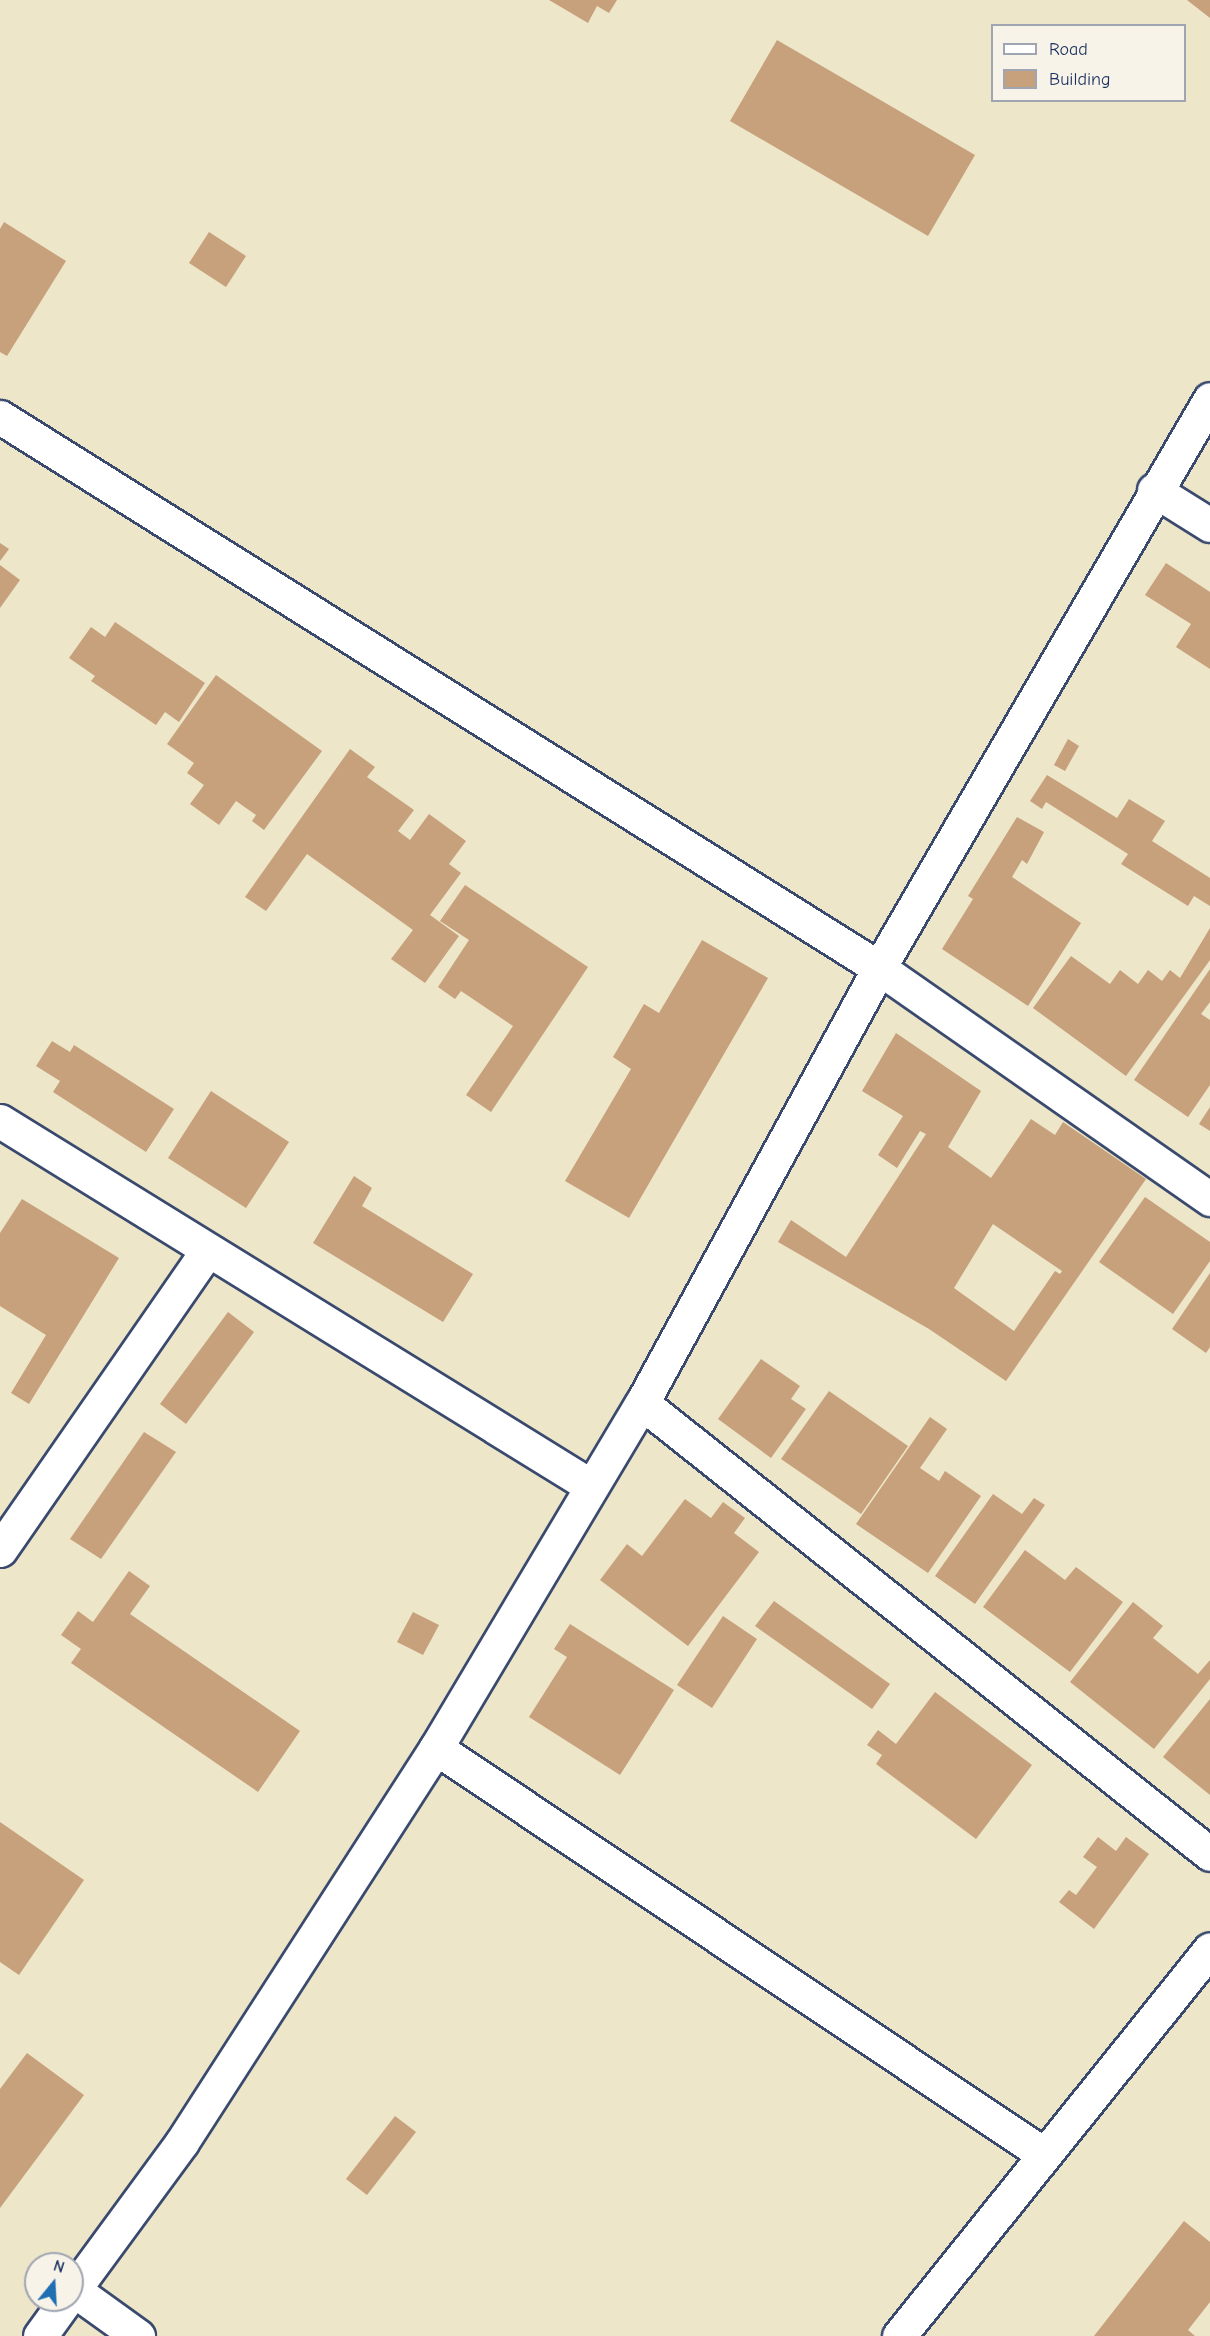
<!DOCTYPE html>
<html>
<head>
<meta charset="utf-8">
<style>
  body { margin:0 }
  #map { position:relative; width:1210px; height:2336px; overflow:hidden; background:#ede6c9; font-family:"Comic Neue",sans-serif }
  div>[style] { position:absolute }
  [style*='--x'] { left:calc(var(--x)*1px); top:calc(var(--y)*1px); width:calc(var(--w)*1px); rotate:calc(var(--a)*1deg) }
  .building>* { inset:0; background:#c7a07c }
  .roads { filter:drop-shadow(2px 0 #3a4a6e) drop-shadow(-2px 0 #3a4a6e) drop-shadow(0 2px #3a4a6e) drop-shadow(0 -2px #3a4a6e) }
  .minor>* { height:33px; margin:-16.5px; padding:0 16.5px; transform-origin:16.5px; border-radius:16.5px; background:#fff }
  .secondary>* { height:33px; margin:-16.5px; padding:0 16.5px; transform-origin:16.5px; border-radius:16.5px; background:#fff }
  span { translate:-50% -50%; white-space:nowrap; text-align:center; line-height:1.15; -webkit-text-stroke:4.5px #f7f3e8; paint-order:stroke }
  .legend { position:absolute; left:991px; top:24px; width:195px; height:78px; box-sizing:border-box; background:#f7f3e8; border:2px solid #9fa5b1; margin:0; padding:8px 10px; list-style:none; font-size:18px; color:#1b2f5e }
  .legend li { display:flex; align-items:center; gap:12px; height:30px }
  .legend b { width:30px; border:2px solid #9fa5b1 }
  .north { position:absolute; left:24px; top:2252px; width:60px; height:60px; box-sizing:border-box; background:#f7f3e8; border:2px solid #9fa5b1; border-radius:50%; rotate:18deg; font-size:16px; font-weight:700; line-height:24px; text-align:center; color:#1b2f5e }
  .north::after { content:''; display:block; margin:auto; width:21px; height:27px; background:#1f6fb2; clip-path:polygon(50% 0,100% 100%,50% 72%,0 100%) }
</style>
</head>
<body>
<div id="map">
  <div class="building">
    <div style="clip-path:polygon(549px 0,617px 0,609px 13px,597px 6px,588px 23px)"></div>
    <div style="clip-path:polygon(1187px 0,1210px 0,1210px 18px)"></div>
    <div style="clip-path:polygon(777px 40px,975px 155px,928px 236px,730px 121px)"></div>
    <div style="clip-path:polygon(4px 222px,66px 261px,7px 356px,0 352px,0 229px)"></div>
    <div style="clip-path:polygon(209px 232px,246px 256px,226px 287px,189px 263px)"></div>
    <div style="clip-path:polygon(0 543px,9px 549px,0 561px)"></div>
    <div style="clip-path:polygon(1166px 563px,1210px 592px,1210px 669px,1176px 647px,1191px 624px,1145px 595px)"></div>
    <div style="clip-path:polygon(0 565px,20px 580px,0 608px)"></div>
    <div style="clip-path:polygon(115px 622px,205px 683px,179px 722px,165px 712px,156px 725px,91px 681px,95px 676px,69px 658px,91px 627px,105px 637px)"></div>
    <div style="clip-path:polygon(216px 675px,322px 751px,264px 830px,252px 821px,256px 815px,236px 801px,219px 825px,190px 804px,204px 785px,187px 773px,194px 763px,167px 744px)"></div>
    <div style="clip-path:polygon(1068px 739px,1079px 746px,1065px 771px,1054px 765px)"></div>
    <div style="clip-path:polygon(350px 749px,375px 767px,367px 777px,414px 810px,398px 831px,410px 840px,429px 814px,466px 841px,449px 864px,461px 873px,430px 915px,459px 936px,425px 983px,391px 959px,413px 930px,307px 854px,266px 911px,245px 897px)"></div>
    <div style="clip-path:polygon(1047px 775px,1117px 818px,1129px 799px,1165px 821px,1152px 841px,1210px 878px,1210px 906px,1194px 896px,1188px 906px,1121px 864px,1128px 854px,1046px 802px,1042px 809px,1030px 801px)"></div>
    <div style="clip-path:polygon(1017px 817px,1044px 832px,1027px 864px,1022px 860px,1012px 877px,1081px 923px,1028px 1006px,942px 949px,973px 899px,968px 896px)"></div>
    <div style="clip-path:polygon(465px 885px,588px 967px,491px 1112px,466px 1095px,513px 1026px,461px 991px,455px 999px,438px 987px,469px 940px,440px 921px)"></div>
    <div style="clip-path:polygon(1210px 928px,1210px 960px,1126px 1076px,1033px 1008px,1071px 956px,1110px 984px,1120px 970px,1138px 984px,1148px 970px,1162px 981px,1170px 970px,1180px 978px)"></div>
    <div style="clip-path:polygon(702px 940px,768px 978px,629px 1218px,565px 1181px,631px 1069px,613px 1057px,644px 1004px,659px 1013px)"></div>
    <div style="clip-path:polygon(1210px 969px,1210px 1002px,1201px 1014px,1210px 1020px,1210px 1085px,1188px 1117px,1134px 1080px)"></div>
    <div style="clip-path:polygon(evenodd,896px 1033px,981px 1091px,948px 1147px,991px 1178px,1031px 1119px,1055px 1135px,1063px 1122px,1146px 1179px,1006px 1381px,929px 1329px,778px 1242px,791px 1220px,846px 1257px,926px 1134px,920px 1131px,897px 1168px,878px 1155px,903px 1116px,862px 1091px,896px 1033px,993px 1224px,1062px 1271px,1060px 1274px,1055px 1271px,1014px 1331px,954px 1288px,993px 1224px)"></div>
    <div style="clip-path:polygon(52px 1041px,70px 1052px,74px 1045px,174px 1109px,146px 1152px,53px 1092px,60px 1081px,36px 1066px)"></div>
    <div style="clip-path:polygon(211px 1091px,289px 1142px,246px 1208px,168px 1158px)"></div>
    <div style="clip-path:polygon(1210px 1107px,1210px 1131px,1199px 1124px)"></div>
    <div style="clip-path:polygon(354px 1176px,372px 1188px,362px 1206px,473px 1274px,443px 1322px,313px 1243px)"></div>
    <div style="clip-path:polygon(1145px 1197px,1210px 1242px,1210px 1261px,1173px 1314px,1099px 1262px)"></div>
    <div style="clip-path:polygon(22px 1199px,119px 1258px,29px 1404px,11px 1393px,46px 1335px,0 1306px,0 1233px)"></div>
    <div style="clip-path:polygon(1210px 1273px,1210px 1347px,1206px 1353px,1172px 1329px)"></div>
    <div style="clip-path:polygon(228px 1312px,254px 1332px,186px 1424px,160px 1404px)"></div>
    <div style="clip-path:polygon(761px 1359px,800px 1386px,791px 1399px,806px 1409px,771px 1458px,718px 1419px)"></div>
    <div style="clip-path:polygon(829px 1391px,908px 1446px,861px 1514px,781px 1459px)"></div>
    <div style="clip-path:polygon(930px 1417px,947px 1429px,920px 1468px,939px 1481px,945px 1471px,981px 1496px,928px 1573px,856px 1524px)"></div>
    <div style="clip-path:polygon(144px 1432px,176px 1452px,101px 1559px,70px 1539px)"></div>
    <div style="clip-path:polygon(993px 1494px,1022px 1514px,1034px 1498px,1045px 1505px,975px 1604px,935px 1576px)"></div>
    <div style="clip-path:polygon(685px 1499px,711px 1518px,723px 1502px,745px 1518px,734px 1533px,759px 1552px,688px 1646px,600px 1580px,627px 1544px,642px 1556px)"></div>
    <div style="clip-path:polygon(1025px 1550px,1065px 1580px,1076px 1567px,1123px 1602px,1070px 1672px,983px 1607px)"></div>
    <div style="clip-path:polygon(129px 1571px,150px 1586px,130px 1614px,300px 1731px,258px 1792px,71px 1663px,81px 1649px,61px 1635px,78px 1611px,93px 1622px)"></div>
    <div style="clip-path:polygon(774px 1601px,890px 1684px,872px 1709px,755px 1626px)"></div>
    <div style="clip-path:polygon(1133px 1602px,1163px 1626px,1153px 1638px,1198px 1674px,1210px 1660px,1210px 1679px,1154px 1749px,1070px 1682px)"></div>
    <div style="clip-path:polygon(413px 1612px,439px 1625px,423px 1655px,397px 1642px)"></div>
    <div style="clip-path:polygon(723px 1616px,757px 1639px,712px 1708px,677px 1685px)"></div>
    <div style="clip-path:polygon(570px 1624px,674px 1690px,620px 1775px,529px 1717px,567px 1657px,554px 1649px)"></div>
    <div style="clip-path:polygon(935px 1692px,1032px 1765px,976px 1839px,876px 1764px,882px 1755px,867px 1745px,878px 1730px,896px 1744px)"></div>
    <div style="clip-path:polygon(1210px 1699px,1210px 1795px,1163px 1757px)"></div>
    <div style="clip-path:polygon(0 1822px,84px 1880px,19px 1975px,0 1962px)"></div>
    <div style="clip-path:polygon(1098px 1837px,1116px 1851px,1126px 1837px,1149px 1854px,1094px 1929px,1059px 1902px,1069px 1890px,1076px 1895px,1097px 1867px,1083px 1857px)"></div>
    <div style="clip-path:polygon(27px 2053px,84px 2095px,0 2208px,0 2089px)"></div>
    <div style="clip-path:polygon(395px 2116px,416px 2132px,367px 2195px,346px 2179px)"></div>
    <div style="clip-path:polygon(1184px 2221px,1210px 2242px,1210px 2302px,1188px 2330px,1195px 2336px,1094px 2336px)"></div>
  </div>
  <div class="roads">
    <div class="minor">
      <div style="--x:0;--y:417;--w:1037;--a:32.08"></div>
      <div style="--x:879;--y:968;--w:404;--a:34.9"></div>
      <div style="--x:1154;--y:490;--w:66;--a:32"></div>
      <div style="--x:0;--y:1121;--w:695;--a:31.7"></div>
      <div style="--x:642;--y:1403;--w:725;--a:38.45"></div>
      <div style="--x:0;--y:1550;--w:364;--a:-55.3"></div>
      <div style="--x:436;--y:1748;--w:732;--a:33.76"></div>
      <div style="--x:74;--y:2290;--w:79;--a:35.7"></div>
      <div style="--x:72;--y:2292;--w:186;--a:-53.7"></div>
      <div style="--x:182;--y:2142;--w:469;--a:-57.2"></div>
      <div style="--x:436;--y:1748;--w:402;--a:-59.2"></div>
      <div style="--x:642;--y:1403;--w:495;--a:-61.4"></div>
      <div style="--x:879;--y:968;--w:658;--a:-59.81"></div>
      <div style="--x:40;--y:2336;--w:44;--a:-54.2"></div>
    </div>
    <div class="secondary">
      <div style="--x:899;--y:2336;--w:496;--a:-51.2"></div>
    </div>
  </div>
  <ul class="legend">
  <li><b style="height:8px;background:#fff"></b>Road</li>
  <li><b style="height:16px;background:#c7a07c"></b>Building</li>
  </ul>
  <div class="north">N</div>
</div>
</body>
</html>
